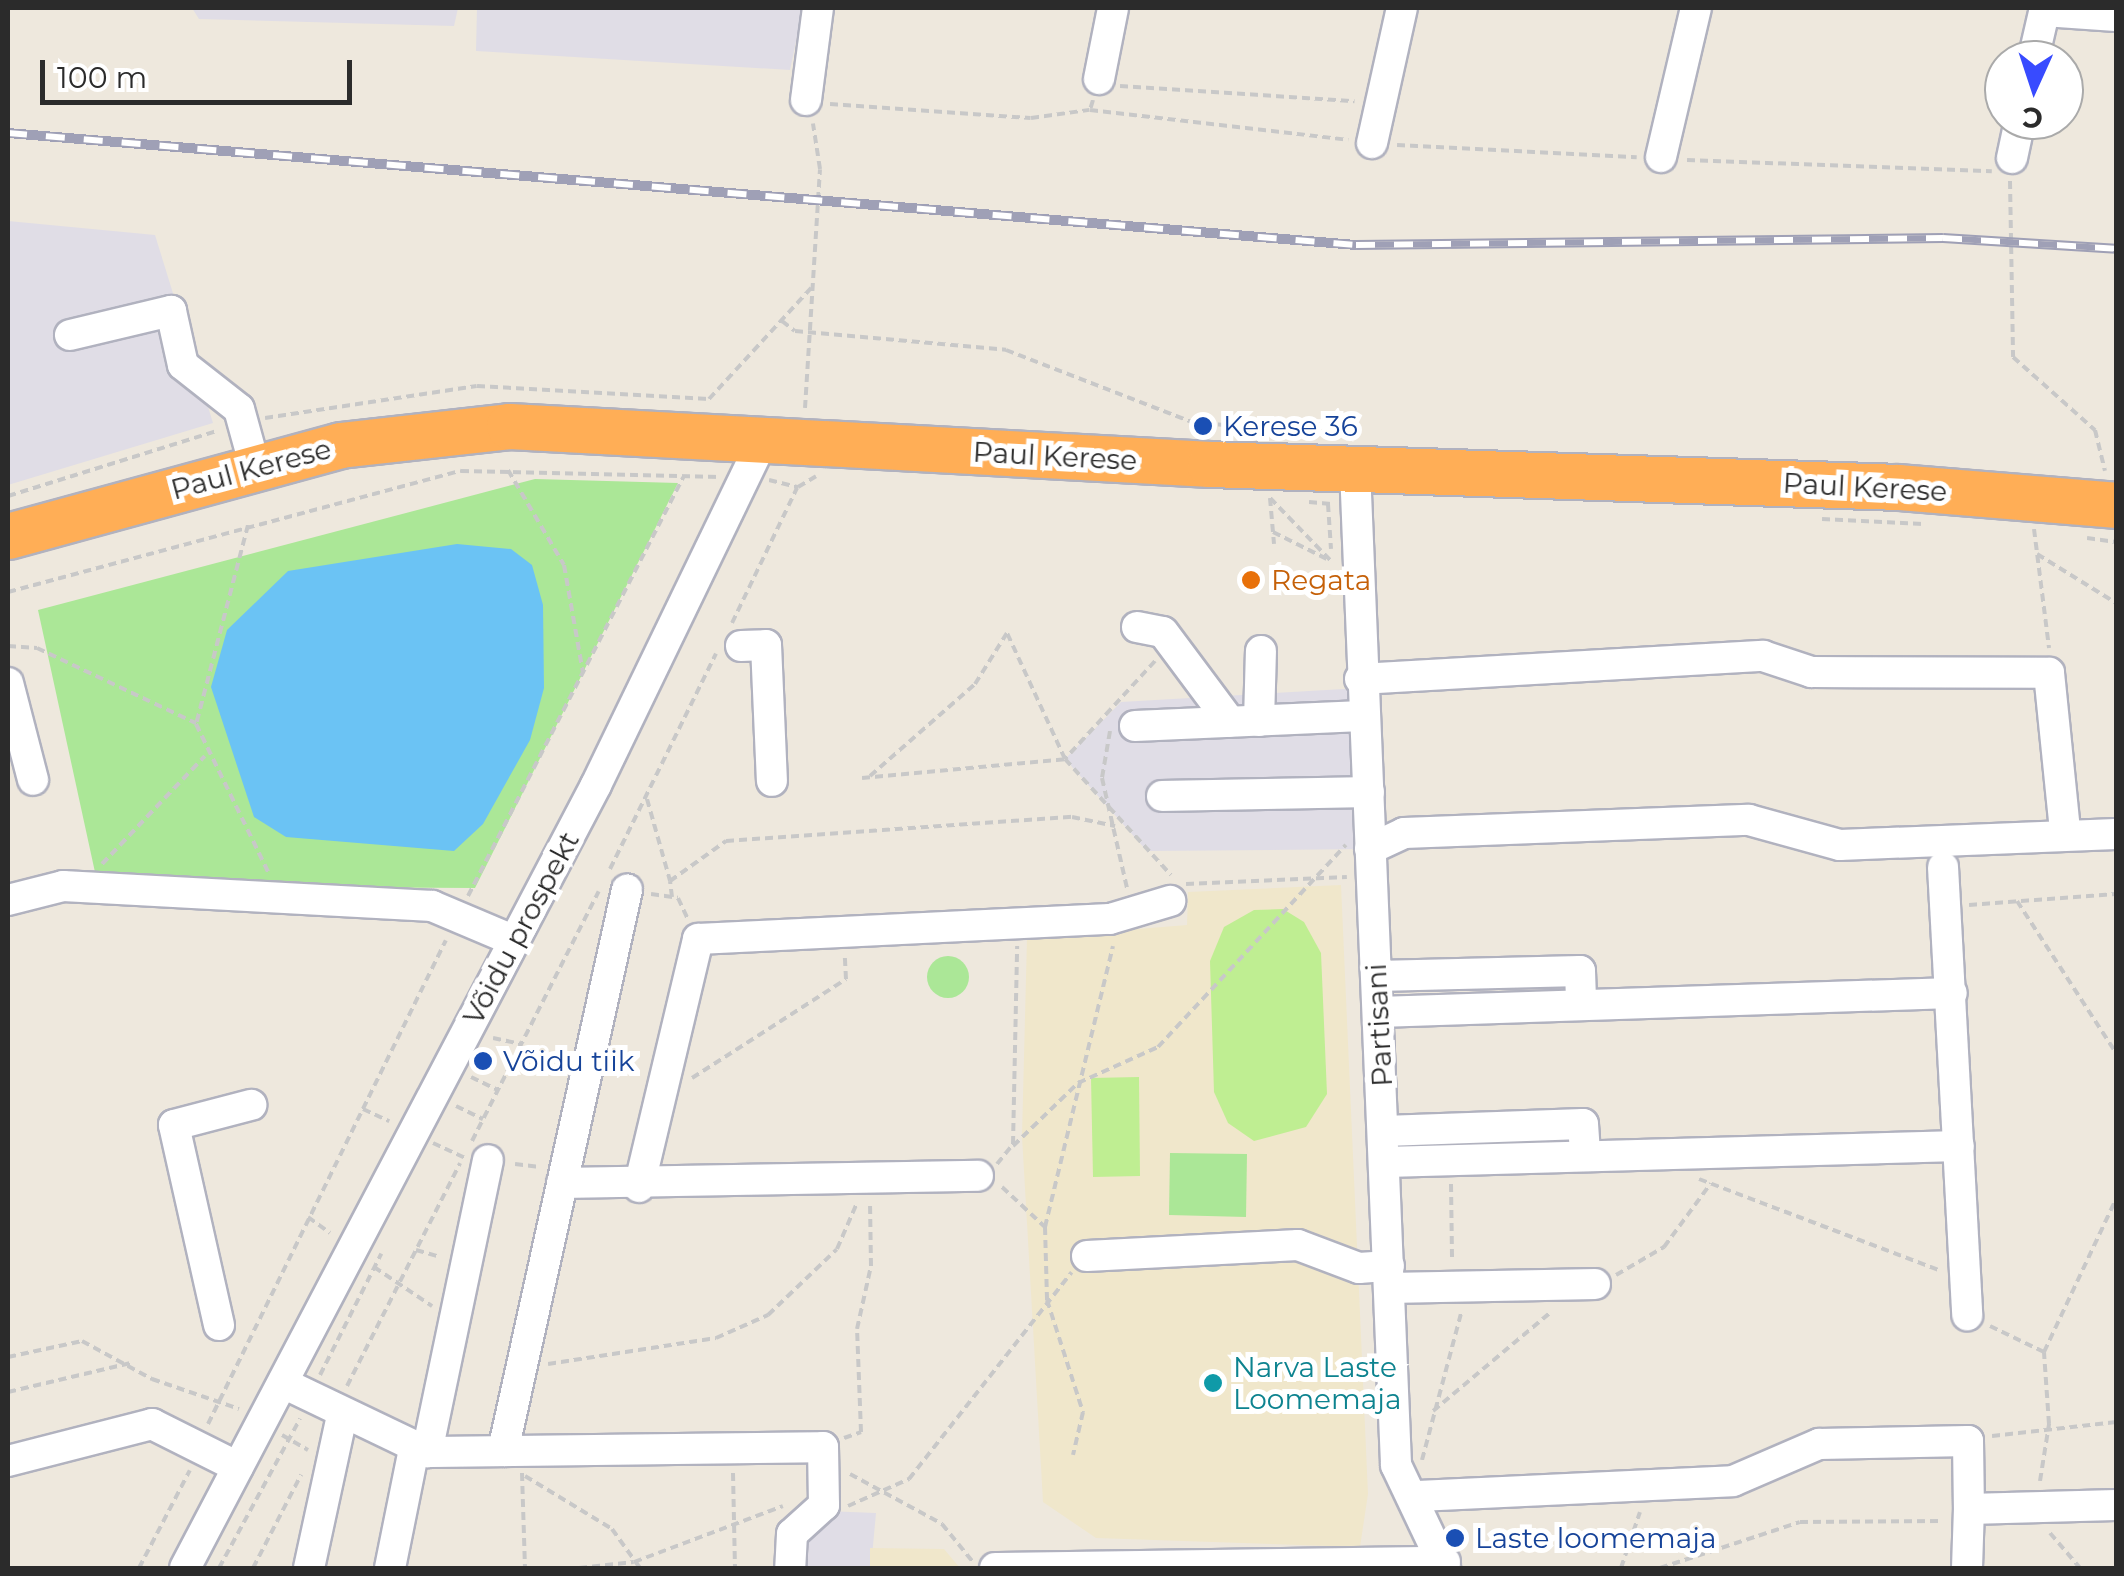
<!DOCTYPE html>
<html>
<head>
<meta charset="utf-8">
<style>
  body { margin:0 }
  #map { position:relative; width:2124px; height:1576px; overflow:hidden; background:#eee8dd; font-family:Montserrat,sans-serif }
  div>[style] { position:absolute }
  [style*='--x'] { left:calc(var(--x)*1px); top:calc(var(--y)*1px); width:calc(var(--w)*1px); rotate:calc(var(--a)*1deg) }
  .industrial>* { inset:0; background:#e0dde6 }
  .education>* { inset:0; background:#f0e7cb }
  .green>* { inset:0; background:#abe797 }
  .round { border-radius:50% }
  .pitch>* { inset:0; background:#bfee92 }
  .water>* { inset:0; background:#6bc3f4 }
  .path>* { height:4px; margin-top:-2px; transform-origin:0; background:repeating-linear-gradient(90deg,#c8c8c8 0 8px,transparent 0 13px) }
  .roads { filter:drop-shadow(2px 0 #b1b2bf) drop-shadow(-2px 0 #b1b2bf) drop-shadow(0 2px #b1b2bf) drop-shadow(0 -2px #b1b2bf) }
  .minor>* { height:30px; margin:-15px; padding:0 15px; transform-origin:15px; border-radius:15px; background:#fff }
  .highway>* { height:45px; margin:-22.5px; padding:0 22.5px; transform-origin:22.5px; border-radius:22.5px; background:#ffae56 }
  .rail>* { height:10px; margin-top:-5px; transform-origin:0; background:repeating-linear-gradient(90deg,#fff 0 19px,#9fa0b6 0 38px); box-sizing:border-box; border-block:2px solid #9fa0b6 }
  .dots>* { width:28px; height:28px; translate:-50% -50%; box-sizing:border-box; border:5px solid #fff; border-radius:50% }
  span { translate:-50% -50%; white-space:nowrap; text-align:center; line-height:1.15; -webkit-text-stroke:10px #fff; paint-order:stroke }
  .transit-label { font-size:28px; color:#164399 }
  .left { translate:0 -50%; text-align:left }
  .street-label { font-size:28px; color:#2b2b2b }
  .food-label { font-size:28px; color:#c56008 }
  .culture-label { font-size:28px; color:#0d838f }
  .frame { position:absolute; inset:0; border:10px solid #2b2b2b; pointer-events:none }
  .north { position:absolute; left:1984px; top:40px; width:100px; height:100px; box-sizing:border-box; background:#fff; border:2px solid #aaa; border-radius:50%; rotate:183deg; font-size:28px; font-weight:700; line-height:40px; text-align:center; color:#2b2b2b }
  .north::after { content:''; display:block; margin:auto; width:35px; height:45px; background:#384bff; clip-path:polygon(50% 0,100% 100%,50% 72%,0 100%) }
  .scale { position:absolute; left:40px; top:60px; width:312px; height:45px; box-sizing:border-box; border:5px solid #2b2b2b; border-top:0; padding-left:12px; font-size:30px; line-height:35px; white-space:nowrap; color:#2b2b2b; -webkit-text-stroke:8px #fff; paint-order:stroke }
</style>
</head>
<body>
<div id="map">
  <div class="industrial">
    <div style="clip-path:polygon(192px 8px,458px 8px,454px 26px,199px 19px)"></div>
    <div style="clip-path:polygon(477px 8px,803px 8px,790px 70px,476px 51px)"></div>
    <div style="clip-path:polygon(8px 221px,155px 235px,213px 423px,8px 485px)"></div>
    <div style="clip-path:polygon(1361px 688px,1370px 849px,1147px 851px,1065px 759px,1121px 702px)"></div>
    <div style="clip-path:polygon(800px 1510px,876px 1513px,871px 1567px,772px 1568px)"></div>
  </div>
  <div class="education">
    <div style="clip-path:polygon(1341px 885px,1368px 1494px,1360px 1547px,1096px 1538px,1043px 1502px,1022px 1136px,1027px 938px,1187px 925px,1188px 892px)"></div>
    <div style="clip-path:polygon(870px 1548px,944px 1549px,960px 1568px,824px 1568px,870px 1567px)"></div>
  </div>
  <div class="green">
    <div style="clip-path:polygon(535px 479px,678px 483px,475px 888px,98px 886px,38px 610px)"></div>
    <div class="round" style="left:927px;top:956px;width:42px;height:42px"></div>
    <div style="clip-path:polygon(1170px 1153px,1247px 1154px,1246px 1217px,1169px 1215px)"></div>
  </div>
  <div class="pitch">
    <div style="clip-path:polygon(1283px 909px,1304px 922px,1321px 953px,1327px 1094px,1306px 1127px,1254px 1141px,1228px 1123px,1214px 1092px,1210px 961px,1224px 927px,1254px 910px)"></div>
    <div style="clip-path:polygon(1139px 1077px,1140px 1176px,1093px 1177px,1091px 1078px)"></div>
  </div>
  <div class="water">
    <div style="clip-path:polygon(457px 544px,511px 549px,532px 565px,543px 605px,544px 688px,530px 740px,483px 824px,454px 851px,286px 837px,254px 817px,211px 687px,227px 630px,288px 571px)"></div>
  </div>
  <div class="path">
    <div style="--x:1120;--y:86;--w:235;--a:3.7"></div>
    <div style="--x:1093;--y:100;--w:10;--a:107"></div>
    <div style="--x:1090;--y:110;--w:260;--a:6.6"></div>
    <div style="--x:830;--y:104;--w:201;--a:4"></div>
    <div style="--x:1031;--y:118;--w:59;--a:-7.9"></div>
    <div style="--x:1397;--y:145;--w:240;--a:2.9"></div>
    <div style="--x:1687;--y:160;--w:305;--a:2.1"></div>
    <div style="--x:2010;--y:181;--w:176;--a:89"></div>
    <div style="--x:2013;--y:357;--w:110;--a:41.7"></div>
    <div style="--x:2095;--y:430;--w:42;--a:76.3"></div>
    <div style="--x:782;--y:321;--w:16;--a:38"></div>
    <div style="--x:795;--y:331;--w:212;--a:5.1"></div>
    <div style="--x:1006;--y:350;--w:199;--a:21.2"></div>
    <div style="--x:1192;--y:422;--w:130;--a:5.3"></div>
    <div style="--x:805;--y:408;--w:239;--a:-86.4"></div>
    <div style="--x:820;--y:169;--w:46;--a:-98.8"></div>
    <div style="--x:265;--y:418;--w:214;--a:-8.6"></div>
    <div style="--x:477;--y:386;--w:232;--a:3.2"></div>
    <div style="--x:709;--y:399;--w:151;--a:-47.4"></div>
    <div style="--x:508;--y:470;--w:110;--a:59.5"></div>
    <div style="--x:564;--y:565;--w:110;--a:80"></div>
    <div style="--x:769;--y:480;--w:30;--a:14"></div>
    <div style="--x:798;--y:487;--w:21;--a:-31"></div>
    <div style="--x:8;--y:496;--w:219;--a:-17.3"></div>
    <div style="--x:1270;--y:498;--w:89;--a:45.9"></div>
    <div style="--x:1270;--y:498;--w:46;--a:85"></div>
    <div style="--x:1309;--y:502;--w:25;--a:5"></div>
    <div style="--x:1328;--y:504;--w:45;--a:86.2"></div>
    <div style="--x:1822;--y:519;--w:101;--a:2.8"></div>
    <div style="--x:248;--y:525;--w:206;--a:104.6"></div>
    <div style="--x:196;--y:724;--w:167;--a:64"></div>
    <div style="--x:2034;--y:529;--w:120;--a:82.8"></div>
    <div style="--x:1273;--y:532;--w:60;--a:26.6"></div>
    <div style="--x:2087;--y:538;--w:29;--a:8"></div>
    <div style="--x:2037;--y:554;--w:93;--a:31.8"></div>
    <div style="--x:8;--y:592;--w:469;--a:-15"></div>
    <div style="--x:461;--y:471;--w:259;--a:1.3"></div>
    <div style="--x:732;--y:623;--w:150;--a:-64.3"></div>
    <div style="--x:8;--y:646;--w:29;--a:4"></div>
    <div style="--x:37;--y:648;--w:176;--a:25.3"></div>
    <div style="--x:1155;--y:661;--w:133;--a:132.6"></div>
    <div style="--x:1065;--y:759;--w:157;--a:47.6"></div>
    <div style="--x:1110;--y:731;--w:48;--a:99.7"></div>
    <div style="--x:1102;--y:778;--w:113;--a:77.2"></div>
    <div style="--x:870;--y:776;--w:140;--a:-41.2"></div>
    <div style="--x:975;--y:684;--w:60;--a:-57.9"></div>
    <div style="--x:862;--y:778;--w:204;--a:-5.3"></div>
    <div style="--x:1065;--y:759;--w:139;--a:-114.7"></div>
    <div style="--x:647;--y:799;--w:85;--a:74.3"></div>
    <div style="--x:102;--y:864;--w:149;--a:-46.4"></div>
    <div style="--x:610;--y:869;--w:240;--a:-63.8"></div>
    <div style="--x:1186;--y:884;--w:161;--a:-2.5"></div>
    <div style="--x:651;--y:894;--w:27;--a:8"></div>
    <div style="--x:678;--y:898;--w:23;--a:65"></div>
    <div style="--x:468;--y:896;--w:471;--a:-62.8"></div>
    <div style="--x:672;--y:897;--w:16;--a:-97"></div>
    <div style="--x:670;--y:881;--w:69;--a:-35.5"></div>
    <div style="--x:726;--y:841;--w:347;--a:-4"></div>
    <div style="--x:1072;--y:817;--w:44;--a:11.8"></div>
    <div style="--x:2017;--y:901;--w:181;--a:56.9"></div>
    <div style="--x:1969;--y:905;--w:147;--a:-4.3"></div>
    <div style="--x:493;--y:1038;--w:29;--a:12"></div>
    <div style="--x:471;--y:1077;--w:30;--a:26"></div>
    <div style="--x:692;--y:1078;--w:183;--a:-32.7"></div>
    <div style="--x:846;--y:979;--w:22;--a:-93"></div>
    <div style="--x:456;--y:1106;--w:30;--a:26"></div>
    <div style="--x:363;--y:1109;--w:29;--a:25"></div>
    <div style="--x:472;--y:1141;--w:280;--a:-63.1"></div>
    <div style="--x:433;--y:1143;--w:35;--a:25"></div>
    <div style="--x:1013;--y:1146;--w:91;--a:-44.1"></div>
    <div style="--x:1078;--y:1083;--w:88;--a:-24.2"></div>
    <div style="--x:1158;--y:1047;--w:276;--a:-47.1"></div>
    <div style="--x:515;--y:1164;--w:25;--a:7"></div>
    <div style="--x:997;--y:1164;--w:26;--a:-51"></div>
    <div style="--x:1013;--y:1144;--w:198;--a:-88.8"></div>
    <div style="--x:1699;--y:1179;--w:256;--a:20.8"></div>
    <div style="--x:1451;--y:1184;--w:76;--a:89.2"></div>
    <div style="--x:1002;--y:1187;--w:59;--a:42.9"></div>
    <div style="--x:1045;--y:1227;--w:73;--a:88.4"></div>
    <div style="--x:1047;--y:1300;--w:118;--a:72.2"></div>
    <div style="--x:1083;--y:1412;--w:44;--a:103.1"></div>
    <div style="--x:308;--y:1217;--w:27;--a:36"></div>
    <div style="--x:1045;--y:1227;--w:289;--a:-76.4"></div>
    <div style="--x:416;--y:1250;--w:25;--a:16"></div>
    <div style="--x:374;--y:1267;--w:70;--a:33.9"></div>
    <div style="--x:1616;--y:1275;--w:56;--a:-30.3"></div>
    <div style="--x:1664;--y:1247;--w:79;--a:-53.7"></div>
    <div style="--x:1990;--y:1326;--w:60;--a:25.7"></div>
    <div style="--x:8;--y:1357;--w:76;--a:-12.2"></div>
    <div style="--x:82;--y:1341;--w:80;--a:28.5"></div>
    <div style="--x:152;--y:1379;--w:92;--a:19"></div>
    <div style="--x:548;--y:1364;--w:170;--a:-8.8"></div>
    <div style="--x:716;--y:1338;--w:57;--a:-23.9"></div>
    <div style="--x:768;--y:1315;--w:95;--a:-43.7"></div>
    <div style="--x:837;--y:1249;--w:48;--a:-66.6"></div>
    <div style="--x:320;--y:1375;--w:136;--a:-63.2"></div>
    <div style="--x:347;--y:1386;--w:250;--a:-63.1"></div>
    <div style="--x:8;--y:1392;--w:126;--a:-13.3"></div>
    <div style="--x:1433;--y:1411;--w:155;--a:-40"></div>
    <div style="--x:208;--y:1424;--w:539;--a:-63.82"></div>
    <div style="--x:282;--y:1435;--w:30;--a:30"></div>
    <div style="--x:1992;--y:1436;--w:125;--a:-6.4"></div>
    <div style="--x:844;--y:1438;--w:18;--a:-19"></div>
    <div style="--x:861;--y:1432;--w:103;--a:-92.2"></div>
    <div style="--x:857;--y:1329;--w:65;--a:-77.5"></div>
    <div style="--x:871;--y:1266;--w:64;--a:-90.9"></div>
    <div style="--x:1422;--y:1460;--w:155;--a:-75.1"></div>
    <div style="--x:522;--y:1473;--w:95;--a:88.2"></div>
    <div style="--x:733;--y:1473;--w:95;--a:88.8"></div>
    <div style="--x:850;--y:1474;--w:105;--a:28.5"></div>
    <div style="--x:942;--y:1524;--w:49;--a:50.8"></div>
    <div style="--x:525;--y:1476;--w:102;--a:31.3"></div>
    <div style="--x:612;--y:1529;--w:48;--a:54.3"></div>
    <div style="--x:2040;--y:1481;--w:58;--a:-81"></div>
    <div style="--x:2049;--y:1424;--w:72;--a:-94"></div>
    <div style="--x:2044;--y:1352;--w:169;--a:-64.8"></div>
    <div style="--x:848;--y:1506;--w:67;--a:-23.9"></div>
    <div style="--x:909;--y:1479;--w:263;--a:-51.8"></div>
    <div style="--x:2050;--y:1533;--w:46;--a:49.4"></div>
    <div style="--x:139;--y:1568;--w:110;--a:-62.5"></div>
    <div style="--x:219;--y:1568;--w:170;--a:-61.5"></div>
    <div style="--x:253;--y:1568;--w:105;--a:-62.7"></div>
    <div style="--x:579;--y:1568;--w:55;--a:-6.2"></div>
    <div style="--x:634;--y:1562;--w:159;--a:-20.6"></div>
    <div style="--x:1621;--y:1568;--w:59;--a:-71.3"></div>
    <div style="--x:1660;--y:1568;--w:147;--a:-18.2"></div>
    <div style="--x:1800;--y:1522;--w:142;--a:-0.4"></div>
  </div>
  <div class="roads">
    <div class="minor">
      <div style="--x:2044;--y:11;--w:72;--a:4"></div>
      <div style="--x:2033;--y:60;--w:53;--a:-77"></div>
      <div style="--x:1099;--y:79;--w:72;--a:-78.8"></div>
      <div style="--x:806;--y:100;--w:93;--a:-82.6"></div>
      <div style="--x:1372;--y:143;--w:138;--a:-77.5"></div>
      <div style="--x:1661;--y:157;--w:153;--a:-76.8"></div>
      <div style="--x:2012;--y:158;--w:39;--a:-78"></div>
      <div style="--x:70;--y:335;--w:104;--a:-13.4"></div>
      <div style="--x:171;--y:311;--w:55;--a:77.5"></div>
      <div style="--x:183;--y:365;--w:71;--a:38.2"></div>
      <div style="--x:239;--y:409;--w:60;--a:74.6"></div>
      <div style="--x:1355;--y:469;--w:997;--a:87.64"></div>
      <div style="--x:1396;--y:1465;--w:114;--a:64.6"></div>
      <div style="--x:1137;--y:627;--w:26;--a:11"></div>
      <div style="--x:1163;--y:632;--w:112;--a:53.3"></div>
      <div style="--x:741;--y:646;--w:25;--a:-2"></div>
      <div style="--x:766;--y:645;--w:136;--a:87.5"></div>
      <div style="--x:1360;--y:679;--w:404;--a:-3.3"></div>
      <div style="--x:1763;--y:656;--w:51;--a:18.4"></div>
      <div style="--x:1811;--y:672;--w:238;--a:0.2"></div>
      <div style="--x:2049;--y:673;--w:159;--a:84.2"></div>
      <div style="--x:8;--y:683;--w:100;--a:75.5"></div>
      <div style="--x:1259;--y:721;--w:70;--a:-88.4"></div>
      <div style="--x:1135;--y:726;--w:227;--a:-2.5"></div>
      <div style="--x:1162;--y:796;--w:207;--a:-1.1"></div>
      <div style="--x:1370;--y:849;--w:38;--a:-25"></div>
      <div style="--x:1404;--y:833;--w:345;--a:-2.2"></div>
      <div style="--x:1749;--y:820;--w:94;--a:15.4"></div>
      <div style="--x:1840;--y:845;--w:276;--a:-2.3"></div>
      <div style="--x:1943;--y:867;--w:449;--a:86.9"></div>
      <div style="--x:8;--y:900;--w:57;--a:-14.3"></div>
      <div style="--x:63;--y:886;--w:370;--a:3.1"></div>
      <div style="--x:432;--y:906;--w:90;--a:22.9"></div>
      <div style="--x:1377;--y:976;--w:203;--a:-1.4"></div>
      <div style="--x:1580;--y:971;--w:34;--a:88"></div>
      <div style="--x:1379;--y:1012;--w:573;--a:-1.9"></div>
      <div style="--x:1384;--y:1131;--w:199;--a:-2"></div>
      <div style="--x:1583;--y:1124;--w:31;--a:86"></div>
      <div style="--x:1386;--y:1162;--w:573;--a:-1.6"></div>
      <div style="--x:562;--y:1183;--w:416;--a:-1"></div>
      <div style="--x:639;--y:1187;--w:255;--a:-76.6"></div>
      <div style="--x:698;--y:939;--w:412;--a:-2.8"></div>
      <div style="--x:1110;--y:919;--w:63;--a:-16.7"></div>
      <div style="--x:1087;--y:1256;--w:211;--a:-3"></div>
      <div style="--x:1298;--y:1245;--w:65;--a:20.7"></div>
      <div style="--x:1359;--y:1268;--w:30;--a:-4"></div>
      <div style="--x:1390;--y:1288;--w:205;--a:-1.1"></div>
      <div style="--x:219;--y:1325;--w:205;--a:-102.7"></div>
      <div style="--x:174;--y:1125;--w:80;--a:-14.6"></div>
      <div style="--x:283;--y:1383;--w:160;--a:25.6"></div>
      <div style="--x:427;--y:1452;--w:396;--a:-0.7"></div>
      <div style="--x:823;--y:1447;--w:58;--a:89"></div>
      <div style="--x:824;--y:1505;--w:43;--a:137.8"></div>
      <div style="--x:792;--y:1534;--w:34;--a:93"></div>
      <div style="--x:503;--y:1451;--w:575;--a:-77.54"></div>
      <div style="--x:427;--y:1452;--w:298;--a:-78.2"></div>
      <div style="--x:8;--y:1461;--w:149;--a:-14.4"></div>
      <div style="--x:152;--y:1424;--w:96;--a:26.6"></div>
      <div style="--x:1417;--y:1496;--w:316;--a:-2.7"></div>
      <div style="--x:1733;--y:1481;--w:94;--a:-23.3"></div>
      <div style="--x:1819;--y:1444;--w:149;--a:-1.2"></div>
      <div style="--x:1968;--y:1441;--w:68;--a:89.2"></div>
      <div style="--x:185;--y:1568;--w:884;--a:-62.3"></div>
      <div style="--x:596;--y:785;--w:381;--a:-64.2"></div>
      <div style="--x:309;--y:1568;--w:157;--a:-77.8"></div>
      <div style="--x:390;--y:1568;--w:121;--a:-78.6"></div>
      <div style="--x:995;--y:1568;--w:450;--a:-0.8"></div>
      <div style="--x:1967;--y:1568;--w:59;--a:-88.1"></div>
      <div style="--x:1969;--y:1509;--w:147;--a:-1.6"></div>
    </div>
    <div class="highway">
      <div style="--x:8;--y:536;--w:344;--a:-15.3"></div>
      <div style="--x:340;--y:445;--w:170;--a:-6.4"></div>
      <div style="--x:509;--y:426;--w:702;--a:3.1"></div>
      <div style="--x:1210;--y:464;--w:688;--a:1.91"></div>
      <div style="--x:1898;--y:487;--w:219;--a:4.7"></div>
    </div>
  </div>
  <div class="rail">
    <div style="--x:8;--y:133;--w:1353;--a:4.75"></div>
    <div style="--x:1356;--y:245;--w:587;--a:-0.68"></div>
    <div style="--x:1943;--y:238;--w:173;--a:3.6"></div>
  </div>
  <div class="dots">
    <div style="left:1203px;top:426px;background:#1a4fb4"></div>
    <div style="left:1251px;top:580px;background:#e8710a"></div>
    <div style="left:483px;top:1061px;background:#1a4fb4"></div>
    <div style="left:1213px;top:1383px;background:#0f9aa8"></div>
    <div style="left:1455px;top:1538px;background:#1a4fb4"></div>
  </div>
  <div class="transit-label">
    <span class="left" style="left:1223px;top:426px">Kerese 36</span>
    <span class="left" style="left:503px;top:1061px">Võidu tiik</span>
    <span class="left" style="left:1475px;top:1538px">Laste loomemaja</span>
  </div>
  <div class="street-label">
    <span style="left:1055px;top:456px;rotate:3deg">Paul Kerese</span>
    <span style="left:251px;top:469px;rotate:-15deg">Paul Kerese</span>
    <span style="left:1865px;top:487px;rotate:3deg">Paul Kerese</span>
    <span style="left:521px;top:928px;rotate:-62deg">Võidu prospekt</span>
    <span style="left:1379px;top:1025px;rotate:-93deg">Partisani</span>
  </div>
  <div class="food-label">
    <span class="left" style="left:1271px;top:580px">Regata</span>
  </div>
  <div class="culture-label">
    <span class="left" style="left:1233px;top:1383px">Narva Laste<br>Loomemaja</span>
  </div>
  <div class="frame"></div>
  <div class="north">С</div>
  <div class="scale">100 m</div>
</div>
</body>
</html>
